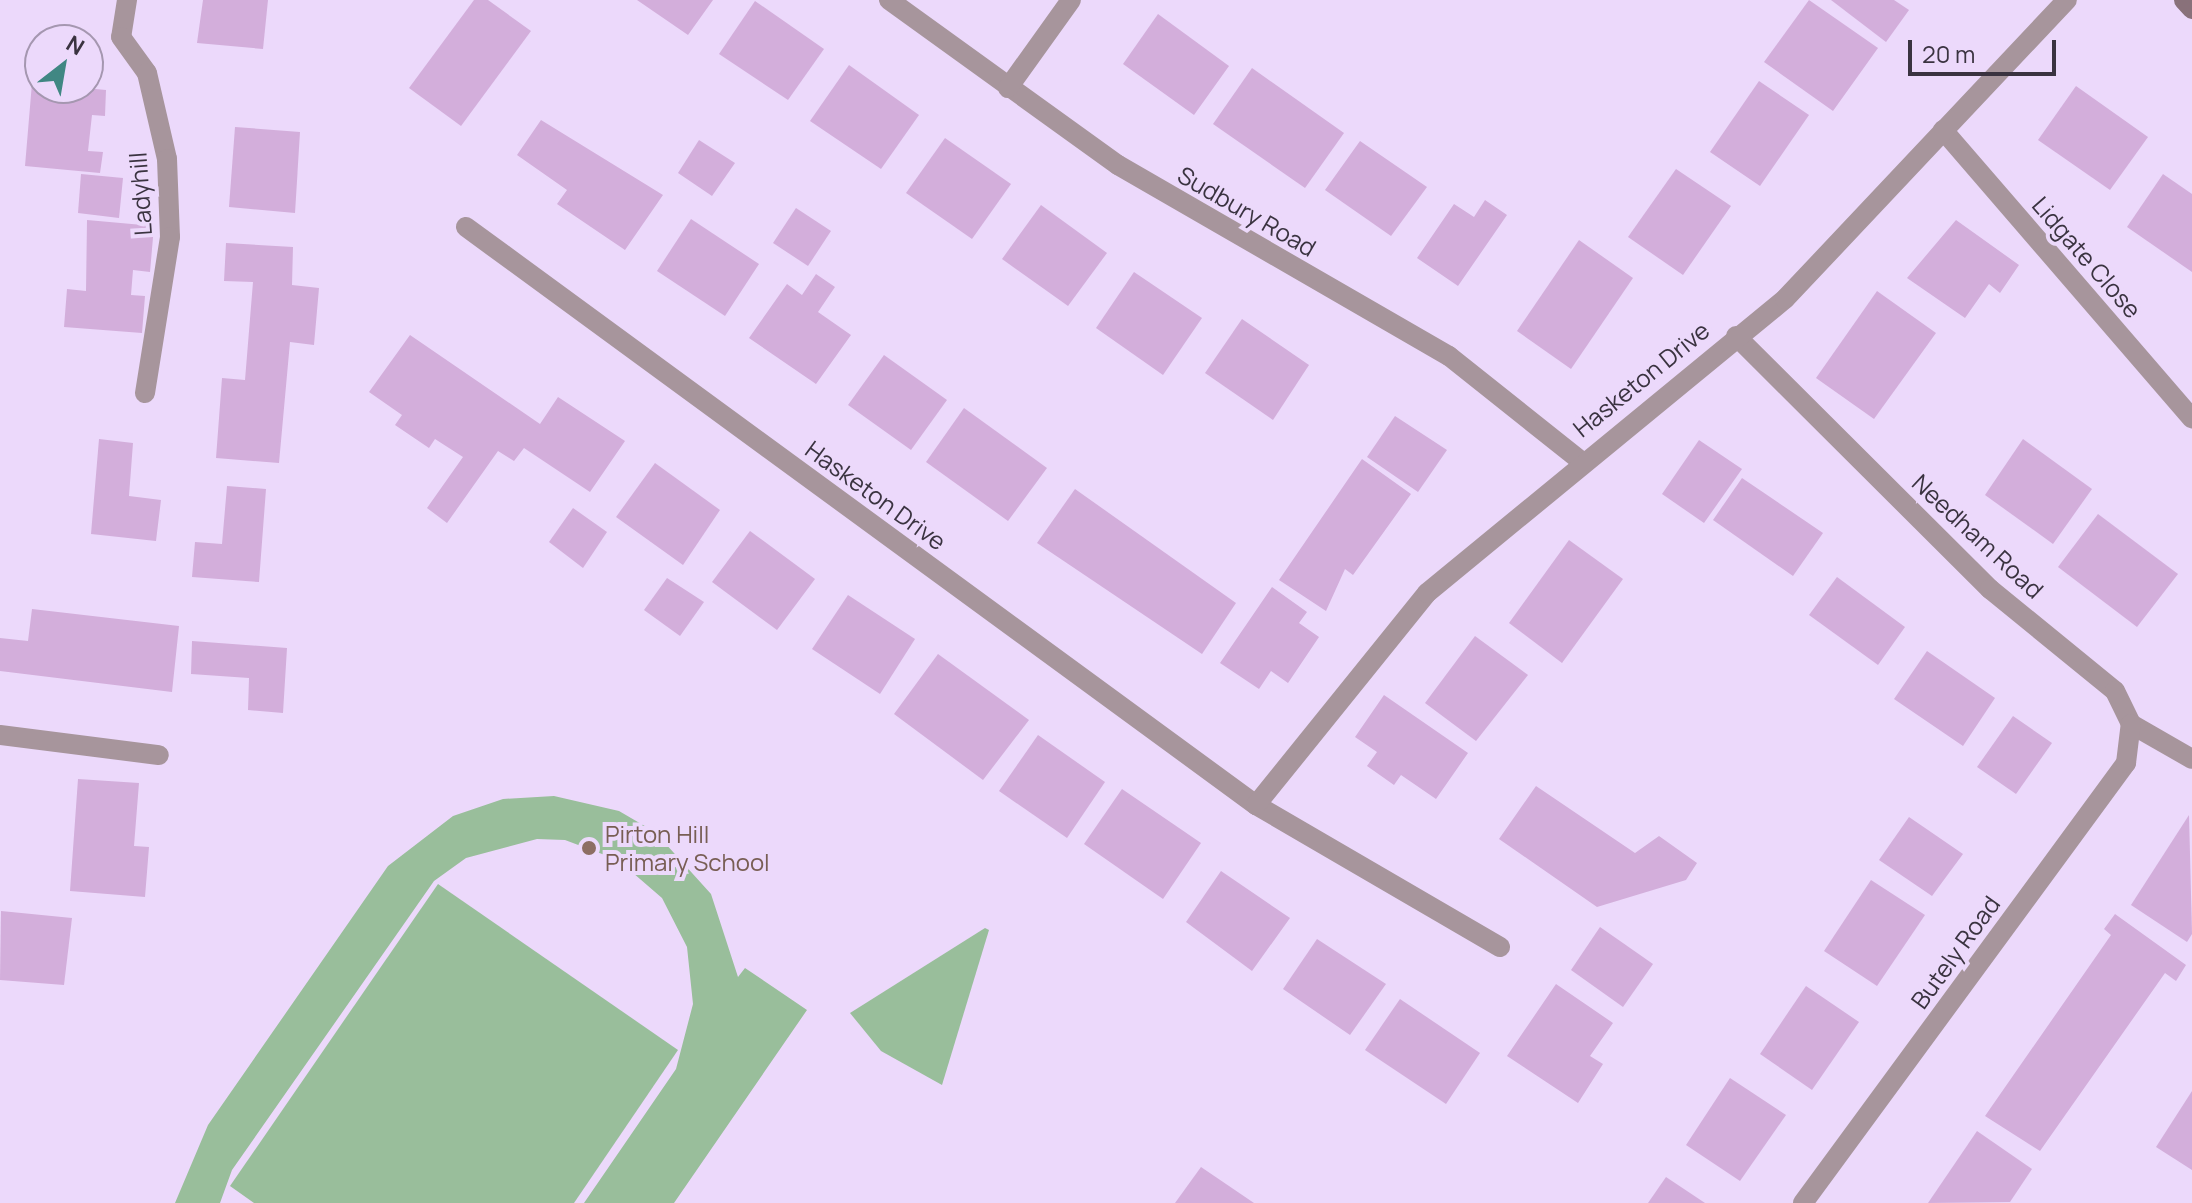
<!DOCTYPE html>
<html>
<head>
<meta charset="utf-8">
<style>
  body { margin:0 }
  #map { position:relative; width:2192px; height:1203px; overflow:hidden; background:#ecd9fb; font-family:Manrope,sans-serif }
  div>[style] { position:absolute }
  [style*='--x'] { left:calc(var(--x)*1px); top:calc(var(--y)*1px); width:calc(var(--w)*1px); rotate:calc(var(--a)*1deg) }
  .green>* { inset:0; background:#99be9b }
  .building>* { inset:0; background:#d3aedb }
  .service>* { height:20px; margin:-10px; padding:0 10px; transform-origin:10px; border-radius:10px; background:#a7959c }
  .minor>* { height:20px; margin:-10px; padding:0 10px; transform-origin:10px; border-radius:10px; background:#a7959c }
  .secondary>* { height:20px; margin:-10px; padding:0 10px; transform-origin:10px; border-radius:10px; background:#89717a }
  .dots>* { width:22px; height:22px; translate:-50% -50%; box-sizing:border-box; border:4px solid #ecd9fb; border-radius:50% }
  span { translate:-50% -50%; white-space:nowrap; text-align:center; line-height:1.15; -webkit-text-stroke:8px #ecd9fb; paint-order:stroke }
  .street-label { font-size:24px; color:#3a3340 }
  .education-label { font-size:24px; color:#785e54 }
  .left { translate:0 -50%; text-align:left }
  .north { position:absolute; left:24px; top:24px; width:80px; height:80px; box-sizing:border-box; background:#ecd9fb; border:2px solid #a597b0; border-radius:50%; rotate:31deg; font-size:22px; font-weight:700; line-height:32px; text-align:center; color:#3a3340 }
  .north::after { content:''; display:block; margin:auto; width:28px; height:36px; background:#408783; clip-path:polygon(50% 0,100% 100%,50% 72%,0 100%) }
  .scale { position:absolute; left:1908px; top:40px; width:148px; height:36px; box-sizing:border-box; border:4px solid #3a3340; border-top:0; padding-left:10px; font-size:24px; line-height:28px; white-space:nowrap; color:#3a3340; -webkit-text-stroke:6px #ecd9fb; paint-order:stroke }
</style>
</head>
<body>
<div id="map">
  <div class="green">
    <div style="clip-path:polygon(554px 796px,619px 811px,655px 832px,711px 894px,738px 977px,745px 968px,807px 1010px,674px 1203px,584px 1203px,676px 1069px,693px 1004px,687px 947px,662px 898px,618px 860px,565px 840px,537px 839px,466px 858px,434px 881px,232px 1170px,220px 1203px,175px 1203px,208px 1125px,388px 866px,453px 816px,503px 799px)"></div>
    <div style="clip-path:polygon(438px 884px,678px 1050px,574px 1203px,254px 1203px,230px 1186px)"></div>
    <div style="clip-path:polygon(985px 928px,989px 930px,942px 1085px,881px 1051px,850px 1013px)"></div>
  </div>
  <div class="building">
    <div style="clip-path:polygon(203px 0,268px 0,263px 49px,197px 43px)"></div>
    <div style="clip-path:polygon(474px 0,488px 0,531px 31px,461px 126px,409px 88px)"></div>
    <div style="clip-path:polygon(637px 0,713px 0,688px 35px)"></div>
    <div style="clip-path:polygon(1809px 0,1878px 48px,1833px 111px,1764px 62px)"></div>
    <div style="clip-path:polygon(1831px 0,1894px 0,1909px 10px,1886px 42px)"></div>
    <div style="clip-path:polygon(755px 1px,824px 49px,788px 100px,719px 54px)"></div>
    <div style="clip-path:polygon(1158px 14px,1229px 66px,1194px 115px,1123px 64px)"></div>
    <div style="clip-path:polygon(849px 65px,919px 115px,881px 169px,810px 121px)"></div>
    <div style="clip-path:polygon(1252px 68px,1344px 133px,1305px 188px,1213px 124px)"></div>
    <div style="clip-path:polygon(1759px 81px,1809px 115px,1760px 186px,1710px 152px)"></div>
    <div style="clip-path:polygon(32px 83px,106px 90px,105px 116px,92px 115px,88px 151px,103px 152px,100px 173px,25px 166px)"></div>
    <div style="clip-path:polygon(2076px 86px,2148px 137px,2110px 190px,2038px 140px)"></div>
    <div style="clip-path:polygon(541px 120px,663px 195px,625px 250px,557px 204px,567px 190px,517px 155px)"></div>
    <div style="clip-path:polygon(235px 127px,300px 132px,295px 213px,229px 207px)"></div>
    <div style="clip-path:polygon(945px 138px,1011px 184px,972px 239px,906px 193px)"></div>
    <div style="clip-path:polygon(699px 140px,735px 163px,712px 196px,678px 173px)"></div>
    <div style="clip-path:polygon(1360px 141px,1427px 187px,1391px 236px,1325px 190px)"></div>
    <div style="clip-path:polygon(1676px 169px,1731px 206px,1683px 275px,1628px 237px)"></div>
    <div style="clip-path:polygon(81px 174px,123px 178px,119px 218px,78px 213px)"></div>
    <div style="clip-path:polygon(2163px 174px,2192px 194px,2192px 272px,2127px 227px)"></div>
    <div style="clip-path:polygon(1485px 200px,1507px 215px,1458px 286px,1417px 258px,1454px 204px,1474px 217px)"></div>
    <div style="clip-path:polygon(1041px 205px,1107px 253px,1068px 306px,1002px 259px)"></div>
    <div style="clip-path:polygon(796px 208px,831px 231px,808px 266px,773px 243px)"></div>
    <div style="clip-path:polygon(691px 219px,759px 264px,725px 316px,657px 271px)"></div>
    <div style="clip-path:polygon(87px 220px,154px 226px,150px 272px,133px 270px,131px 295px,145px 296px,142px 333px,64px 327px,67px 289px,86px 291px)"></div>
    <div style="clip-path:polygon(1956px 220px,2019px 265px,2000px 293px,1989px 284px,1965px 318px,1907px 278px)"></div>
    <div style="clip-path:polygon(1579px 240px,1633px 278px,1571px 369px,1517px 331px)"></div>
    <div style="clip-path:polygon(226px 243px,293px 247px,292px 285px,319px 288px,314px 345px,290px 342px,279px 463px,216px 458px,222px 378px,245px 380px,253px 282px,224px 281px)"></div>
    <div style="clip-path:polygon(1134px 272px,1202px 318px,1163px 375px,1096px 328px)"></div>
    <div style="clip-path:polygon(816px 274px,835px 287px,818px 312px,851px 335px,816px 384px,749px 338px,787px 284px,802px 295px)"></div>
    <div style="clip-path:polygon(1877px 291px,1936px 333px,1874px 419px,1816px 378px)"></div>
    <div style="clip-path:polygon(1242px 319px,1309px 365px,1273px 420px,1205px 373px)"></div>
    <div style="clip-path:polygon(410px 335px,540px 424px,558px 397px,625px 441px,590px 492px,524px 448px,514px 461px,498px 451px,447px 523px,427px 508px,463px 457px,435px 439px,429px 448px,395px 425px,402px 415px,369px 392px)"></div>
    <div style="clip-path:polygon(884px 355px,947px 400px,911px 450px,848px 405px)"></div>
    <div style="clip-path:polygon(964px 408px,1047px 468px,1008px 521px,926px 462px)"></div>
    <div style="clip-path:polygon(1395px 416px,1447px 450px,1418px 492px,1367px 457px)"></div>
    <div style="clip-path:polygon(99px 439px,133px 443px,129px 496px,161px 500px,156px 541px,91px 534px)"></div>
    <div style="clip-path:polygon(2023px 439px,2092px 489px,2053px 544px,1985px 495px)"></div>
    <div style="clip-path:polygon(1699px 440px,1742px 469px,1704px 523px,1662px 494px)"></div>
    <div style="clip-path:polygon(1362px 459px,1411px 494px,1353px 575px,1345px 569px,1326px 611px,1279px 580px)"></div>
    <div style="clip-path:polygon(655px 463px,720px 510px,683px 565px,616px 517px)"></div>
    <div style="clip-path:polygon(1742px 478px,1823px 533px,1793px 576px,1713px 520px)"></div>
    <div style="clip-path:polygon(227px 486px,266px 489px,259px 582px,192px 577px,195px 542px,222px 544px)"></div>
    <div style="clip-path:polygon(1075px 489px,1236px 603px,1202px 654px,1037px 543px)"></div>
    <div style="clip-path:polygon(573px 508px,607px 532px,583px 568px,549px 542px)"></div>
    <div style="clip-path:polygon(2098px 514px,2178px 574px,2137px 627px,2058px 567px)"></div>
    <div style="clip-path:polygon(750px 531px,815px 579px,777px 630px,712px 582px)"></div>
    <div style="clip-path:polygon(1569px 540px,1623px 579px,1562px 663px,1509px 623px)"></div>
    <div style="clip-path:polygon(1837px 577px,1905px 627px,1878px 665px,1809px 615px)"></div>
    <div style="clip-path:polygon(667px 578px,704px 602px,680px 636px,644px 610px)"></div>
    <div style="clip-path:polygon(1272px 587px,1307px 612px,1299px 623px,1319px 637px,1288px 683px,1271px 671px,1259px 689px,1220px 663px)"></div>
    <div style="clip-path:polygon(848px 595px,915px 639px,880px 694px,812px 649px)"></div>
    <div style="clip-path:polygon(32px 609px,179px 626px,172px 692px,0 671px,0 638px,28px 641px)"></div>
    <div style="clip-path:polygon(1475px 636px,1528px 675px,1476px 741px,1425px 703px)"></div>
    <div style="clip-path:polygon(192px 641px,287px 648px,283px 713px,248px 710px,249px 678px,191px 674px)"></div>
    <div style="clip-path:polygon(1927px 651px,1995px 698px,1963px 746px,1894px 699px)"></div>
    <div style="clip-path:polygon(938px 654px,1029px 720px,983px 780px,894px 714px)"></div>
    <div style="clip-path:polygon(1384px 695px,1468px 753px,1436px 799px,1401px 775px,1394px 785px,1367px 766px,1377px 752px,1355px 737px)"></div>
    <div style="clip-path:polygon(2013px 716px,2052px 743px,2016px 794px,1977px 767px)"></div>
    <div style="clip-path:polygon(1038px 735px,1105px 782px,1067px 838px,999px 791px)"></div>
    <div style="clip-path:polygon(78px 779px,139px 783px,134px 846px,149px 847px,145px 897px,70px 891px)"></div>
    <div style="clip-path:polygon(1536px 786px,1635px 853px,1659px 836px,1697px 863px,1686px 880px,1597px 907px,1499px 839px)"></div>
    <div style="clip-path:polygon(1122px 789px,1201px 843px,1163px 899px,1084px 844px)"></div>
    <div style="clip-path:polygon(2189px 815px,2192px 934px,2187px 942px,2131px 905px)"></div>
    <div style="clip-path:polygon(1909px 817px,1963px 854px,1932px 896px,1879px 860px)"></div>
    <div style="clip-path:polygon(1221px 871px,1290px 918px,1252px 971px,1186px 922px)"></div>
    <div style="clip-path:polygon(1871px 880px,1925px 915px,1877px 986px,1824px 951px)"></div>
    <div style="clip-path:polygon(1px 911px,72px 918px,64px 985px,0 980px)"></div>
    <div style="clip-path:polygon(2115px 914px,2186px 965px,2176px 981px,2165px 973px,2040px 1151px,1985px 1116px,2111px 935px,2104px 929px)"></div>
    <div style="clip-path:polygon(1600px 927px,1653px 964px,1623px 1007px,1571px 970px)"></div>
    <div style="clip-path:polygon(1317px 939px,1386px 984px,1350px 1035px,1283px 989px)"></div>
    <div style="clip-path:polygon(1556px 984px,1613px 1023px,1590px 1056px,1603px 1064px,1578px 1103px,1507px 1056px)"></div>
    <div style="clip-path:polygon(1806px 986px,1859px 1022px,1812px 1090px,1760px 1054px)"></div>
    <div style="clip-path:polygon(1400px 999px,1480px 1053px,1446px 1104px,1365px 1050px)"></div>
    <div style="clip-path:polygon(1730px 1078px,1786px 1115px,1740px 1181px,1686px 1145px)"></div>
    <div style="clip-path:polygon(2192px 1091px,2192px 1170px,2156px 1147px)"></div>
    <div style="clip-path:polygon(1977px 1131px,2032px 1169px,2010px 1202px,1928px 1203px)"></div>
    <div style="clip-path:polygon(1201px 1167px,1254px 1203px,1175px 1203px)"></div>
    <div style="clip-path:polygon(1666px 1177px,1705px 1203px,1648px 1203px)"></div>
  </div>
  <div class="service">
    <div style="--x:0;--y:735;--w:160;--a:7.2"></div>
  </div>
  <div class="minor">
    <div style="--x:127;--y:0;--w:37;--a:99"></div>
    <div style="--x:121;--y:37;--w:44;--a:54.2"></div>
    <div style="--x:147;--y:73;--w:88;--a:76.9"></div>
    <div style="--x:167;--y:159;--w:78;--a:87.8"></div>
    <div style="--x:170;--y:237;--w:158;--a:99.1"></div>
    <div style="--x:889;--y:0;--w:282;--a:35.8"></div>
    <div style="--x:1118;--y:165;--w:382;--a:30"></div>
    <div style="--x:1449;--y:356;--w:169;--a:38.5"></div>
    <div style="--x:1008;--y:88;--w:108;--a:-54.4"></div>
    <div style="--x:1943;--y:130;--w:381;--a:49.2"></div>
    <div style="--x:466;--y:227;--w:979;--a:36.19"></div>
    <div style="--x:1736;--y:336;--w:359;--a:44.9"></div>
    <div style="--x:1990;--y:589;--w:161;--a:39.2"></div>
    <div style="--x:2115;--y:691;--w:37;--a:64"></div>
    <div style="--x:2131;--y:724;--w:70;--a:29.8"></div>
    <div style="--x:1500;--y:947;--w:282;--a:-149.8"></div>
    <div style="--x:1256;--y:805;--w:272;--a:-51.1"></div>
    <div style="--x:1427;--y:593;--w:463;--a:-39.4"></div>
    <div style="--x:1785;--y:299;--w:411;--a:-46.7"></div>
    <div style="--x:1803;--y:1203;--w:546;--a:-53.72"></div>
    <div style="--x:2126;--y:763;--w:39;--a:-83"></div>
  </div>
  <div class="secondary">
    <div style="--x:2184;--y:0;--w:12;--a:48"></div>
  </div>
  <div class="dots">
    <div style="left:589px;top:848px;background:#8d6e63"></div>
  </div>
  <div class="street-label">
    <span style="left:140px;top:194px;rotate:-94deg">Ladyhill</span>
    <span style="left:1247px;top:211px;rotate:30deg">Sudbury Road</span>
    <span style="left:2087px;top:257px;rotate:49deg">Lidgate Close</span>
    <span style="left:1641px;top:379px;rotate:-39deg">Hasketon Drive</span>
    <span style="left:876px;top:495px;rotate:36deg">Hasketon Drive</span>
    <span style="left:1978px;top:536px;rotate:43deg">Needham Road</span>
    <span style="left:1955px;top:952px;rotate:-54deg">Butely Road</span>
  </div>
  <div class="education-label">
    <span class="left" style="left:605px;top:848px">Pirton Hill<br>Primary School</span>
  </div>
  <div class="north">N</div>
  <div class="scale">20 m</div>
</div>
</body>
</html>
